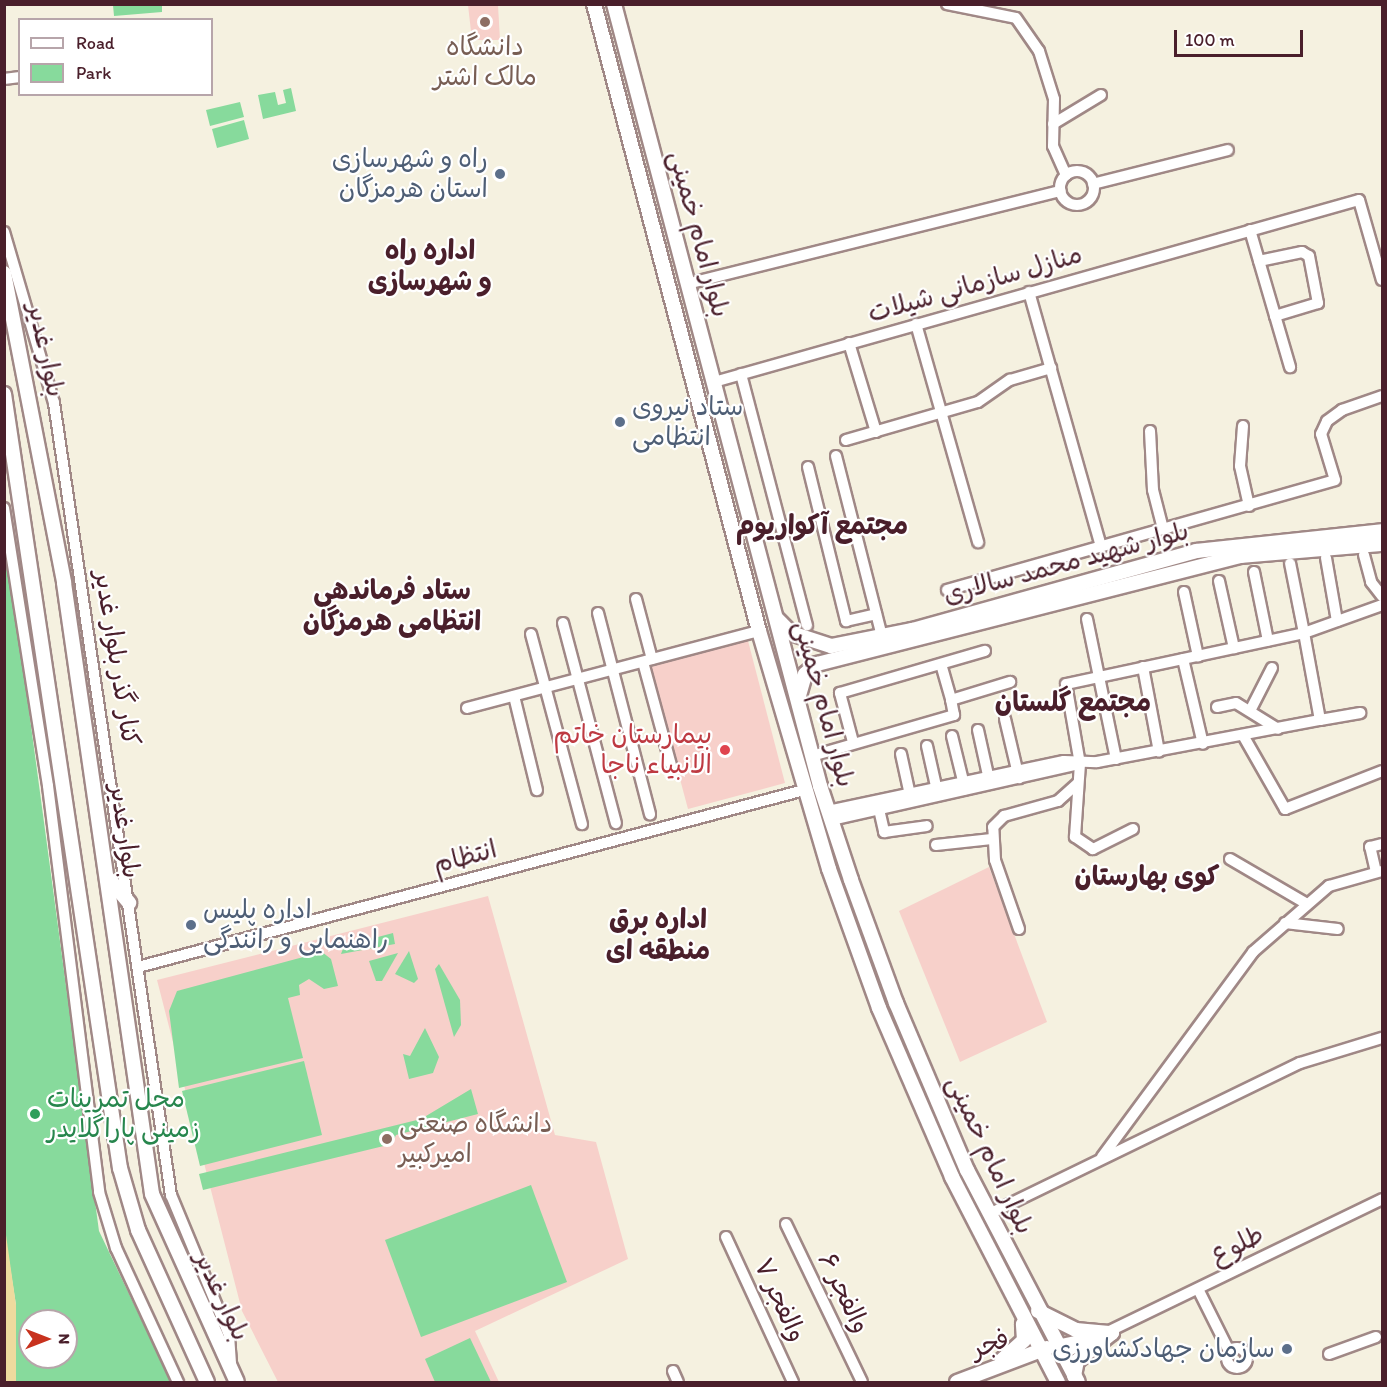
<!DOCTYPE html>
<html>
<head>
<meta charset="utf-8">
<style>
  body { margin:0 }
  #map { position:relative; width:1387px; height:1387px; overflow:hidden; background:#f5f1e0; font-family:Itim,"Playpen Sans Arabic",sans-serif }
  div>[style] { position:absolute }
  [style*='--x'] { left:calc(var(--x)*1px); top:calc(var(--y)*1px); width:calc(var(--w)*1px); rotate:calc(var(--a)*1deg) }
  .built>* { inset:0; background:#f7d0ca }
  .green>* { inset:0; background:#87da9c }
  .sand>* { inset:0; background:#eeda9e }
  .roads { filter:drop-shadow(2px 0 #a08886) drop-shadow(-2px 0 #a08886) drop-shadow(0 2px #a08886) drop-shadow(0 -2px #a08886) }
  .minor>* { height:10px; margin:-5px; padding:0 5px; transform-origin:5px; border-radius:5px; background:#fff }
  .minor>.ring { margin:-5px; padding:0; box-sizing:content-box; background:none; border:10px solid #fff; border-radius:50% }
  .major>* { height:14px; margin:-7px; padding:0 7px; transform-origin:7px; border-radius:7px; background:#fff }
  .dots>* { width:16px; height:16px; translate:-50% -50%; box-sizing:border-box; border:3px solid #fff; border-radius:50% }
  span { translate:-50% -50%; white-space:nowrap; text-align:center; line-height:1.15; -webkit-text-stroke:4.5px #fff; paint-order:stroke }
  .education-label { font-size:26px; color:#785e54 }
  .left { translate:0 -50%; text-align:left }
  .service-label { font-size:26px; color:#4e5e75 }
  .right { translate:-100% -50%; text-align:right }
  .street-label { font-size:26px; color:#4a1f2b }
  .health-label { font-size:26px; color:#be3a42 }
  .leisure-label { font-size:26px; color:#27864d }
  .neighbourhood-label { font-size:27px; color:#4a1f2b; font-weight:700 }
  .frame { position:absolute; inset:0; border:6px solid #4a1f2b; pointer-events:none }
  .legend { position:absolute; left:18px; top:18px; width:195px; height:78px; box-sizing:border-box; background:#fff; border:2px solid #b7a5aa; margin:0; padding:8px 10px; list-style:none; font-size:18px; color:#4a1f2b }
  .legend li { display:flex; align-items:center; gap:12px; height:30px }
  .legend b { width:30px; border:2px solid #b7a5aa }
  .north { position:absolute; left:18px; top:1309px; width:60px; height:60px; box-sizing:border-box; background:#fff; border:2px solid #b7a5aa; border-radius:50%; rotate:90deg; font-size:16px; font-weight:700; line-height:24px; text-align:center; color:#4a1f2b }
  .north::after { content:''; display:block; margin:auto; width:21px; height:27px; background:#c8321e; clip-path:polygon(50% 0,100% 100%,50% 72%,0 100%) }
  .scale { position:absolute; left:1174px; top:30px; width:129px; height:27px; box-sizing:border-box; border:3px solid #4a1f2b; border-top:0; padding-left:8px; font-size:18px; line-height:21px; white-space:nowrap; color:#4a1f2b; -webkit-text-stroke:4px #fff; paint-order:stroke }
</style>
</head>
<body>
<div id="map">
  <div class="built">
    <div style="clip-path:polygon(468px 5px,498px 5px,500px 40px,472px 40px)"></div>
    <div style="clip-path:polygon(747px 637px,785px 783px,688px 809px,649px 663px)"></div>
    <div style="clip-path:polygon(989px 867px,1047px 1022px,960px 1062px,899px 911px)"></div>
    <div style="clip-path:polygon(488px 896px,555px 1135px,596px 1142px,628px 1259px,475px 1331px,499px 1382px,278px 1382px,242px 1311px,157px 980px)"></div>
  </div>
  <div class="green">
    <div style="clip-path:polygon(113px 5px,162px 5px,162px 12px,114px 16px)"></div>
    <div style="clip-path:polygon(291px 88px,296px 111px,263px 119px,258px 95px,275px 92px,278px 105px,286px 103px,283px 90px)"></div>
    <div style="clip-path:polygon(240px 102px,244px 117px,210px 126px,206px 110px)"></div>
    <div style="clip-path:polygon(244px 120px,249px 139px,217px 148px,212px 129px)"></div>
    <div style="clip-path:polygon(evenodd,4px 525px,99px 1231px,171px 1382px,16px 1382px,16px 1305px,4px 1228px,4px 525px,30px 1321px,66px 1321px,66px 1357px,30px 1357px,30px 1321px)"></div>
    <div style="clip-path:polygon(393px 933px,395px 944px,341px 954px,344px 946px)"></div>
    <div style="clip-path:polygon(409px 951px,418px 979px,414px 983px,395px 974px)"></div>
    <div style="clip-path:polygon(322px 952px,331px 959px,338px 986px,324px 989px,309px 979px,299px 985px,300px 995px,288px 998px,303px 1058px,179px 1088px,169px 1011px,177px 991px)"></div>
    <div style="clip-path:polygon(398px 953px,382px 981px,376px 981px,369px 961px)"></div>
    <div style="clip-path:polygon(439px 964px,460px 1000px,461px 1025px,454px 1037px,435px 969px)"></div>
    <div style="clip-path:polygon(425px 1028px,439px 1057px,433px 1073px,409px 1079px,403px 1054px,410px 1056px)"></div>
    <div style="clip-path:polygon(304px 1061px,322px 1135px,200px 1166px,182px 1091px)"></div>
    <div style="clip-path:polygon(471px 1089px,478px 1114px,396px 1135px,392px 1144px,203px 1190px,199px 1174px,421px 1119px)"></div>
    <div style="clip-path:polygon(531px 1185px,567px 1282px,421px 1337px,385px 1240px)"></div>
    <div style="clip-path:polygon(470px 1338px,491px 1382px,435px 1382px,425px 1359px)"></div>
  </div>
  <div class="sand">
    <div style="clip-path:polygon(5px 1228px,16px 1305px,16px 1382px,5px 1382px)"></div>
  </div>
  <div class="roads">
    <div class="minor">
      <div style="--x:947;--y:4;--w:70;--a:11.5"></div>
      <div style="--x:1016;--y:18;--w:40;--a:55.1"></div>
      <div style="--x:1039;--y:51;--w:50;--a:72.6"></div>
      <div style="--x:1054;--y:99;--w:47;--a:91.2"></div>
      <div style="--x:1053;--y:146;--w:32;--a:66"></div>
      <div style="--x:4;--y:79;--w:16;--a:-7"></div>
      <div style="--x:1053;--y:124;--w:56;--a:-31.1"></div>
      <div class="ring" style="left:1060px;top:171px;width:24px;height:24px"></div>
      <div style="--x:1093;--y:184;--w:139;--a:-14.1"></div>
      <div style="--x:1250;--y:230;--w:143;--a:73.7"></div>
      <div style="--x:4;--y:232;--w:178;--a:73.7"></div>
      <div style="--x:54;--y:403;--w:801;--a:81.6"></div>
      <div style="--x:171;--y:1195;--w:152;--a:67.5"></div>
      <div style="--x:229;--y:1335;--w:31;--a:86"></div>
      <div style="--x:1259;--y:261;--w:44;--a:-11.8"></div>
      <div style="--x:1302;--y:252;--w:8;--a:30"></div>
      <div style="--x:1309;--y:256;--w:48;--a:79.2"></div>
      <div style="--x:1318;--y:303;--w:45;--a:163.2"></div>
      <div style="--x:687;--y:284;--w:385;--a:-14"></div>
      <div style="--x:1029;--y:292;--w:265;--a:74.2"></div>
      <div style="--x:916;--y:324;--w:227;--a:74.1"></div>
      <div style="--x:849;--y:343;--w:93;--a:73.1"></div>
      <div style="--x:741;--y:374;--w:260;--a:75.3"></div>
      <div style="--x:714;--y:382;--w:670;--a:-15.76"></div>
      <div style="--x:1359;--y:200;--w:83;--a:74"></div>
      <div style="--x:1243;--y:426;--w:40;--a:94.3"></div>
      <div style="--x:1240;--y:466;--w:41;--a:77.3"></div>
      <div style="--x:1150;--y:431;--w:59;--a:87.1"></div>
      <div style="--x:1153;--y:490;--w:40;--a:75.6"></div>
      <div style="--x:846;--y:440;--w:137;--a:-16.1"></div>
      <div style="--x:978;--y:402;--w:39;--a:-35"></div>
      <div style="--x:1010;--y:380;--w:43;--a:-16.3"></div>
      <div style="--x:836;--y:456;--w:187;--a:75.7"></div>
      <div style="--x:808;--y:467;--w:159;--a:76.1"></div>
      <div style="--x:846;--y:621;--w:31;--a:-13"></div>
      <div style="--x:4;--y:508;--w:281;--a:81"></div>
      <div style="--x:48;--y:786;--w:409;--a:82.8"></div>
      <div style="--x:99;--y:1192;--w:59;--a:73.1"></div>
      <div style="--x:116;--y:1248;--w:148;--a:65.2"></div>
      <div style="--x:1364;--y:555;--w:28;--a:75"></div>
      <div style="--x:1371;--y:582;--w:18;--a:52"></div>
      <div style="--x:1326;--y:558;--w:64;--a:80.1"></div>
      <div style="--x:1254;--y:572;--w:70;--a:78.5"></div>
      <div style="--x:1219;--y:581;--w:69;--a:77.4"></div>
      <div style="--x:947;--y:590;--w:403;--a:-15.8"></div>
      <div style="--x:1335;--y:480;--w:48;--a:-106.9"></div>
      <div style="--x:1321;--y:434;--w:14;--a:-65"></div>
      <div style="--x:1327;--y:421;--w:19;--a:-36"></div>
      <div style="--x:1342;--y:410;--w:42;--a:-19.3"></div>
      <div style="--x:1184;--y:592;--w:66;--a:77.7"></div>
      <div style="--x:636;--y:599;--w:62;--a:75.1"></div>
      <div style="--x:598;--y:613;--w:208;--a:75.5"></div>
      <div style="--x:1087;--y:619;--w:143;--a:78.3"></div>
      <div style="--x:563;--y:623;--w:207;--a:75.2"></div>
      <div style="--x:531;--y:634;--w:197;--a:75"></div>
      <div style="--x:1183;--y:659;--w:87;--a:76.8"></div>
      <div style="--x:643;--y:662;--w:107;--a:74.8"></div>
      <div style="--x:941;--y:664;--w:37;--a:74"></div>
      <div style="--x:1143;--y:667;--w:86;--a:79.3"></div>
      <div style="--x:514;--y:696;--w:97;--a:76.3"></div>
      <div style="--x:1217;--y:707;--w:19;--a:-12"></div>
      <div style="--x:1236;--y:703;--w:49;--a:31.8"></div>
      <div style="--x:467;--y:708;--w:302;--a:-14.8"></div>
      <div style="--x:1251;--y:709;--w:46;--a:-62.9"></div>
      <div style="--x:1005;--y:719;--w:61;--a:76.7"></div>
      <div style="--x:1320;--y:720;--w:41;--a:-9.9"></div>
      <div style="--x:978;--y:730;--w:55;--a:77.5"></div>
      <div style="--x:952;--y:736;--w:55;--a:76.2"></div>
      <div style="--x:1244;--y:737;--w:83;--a:60.3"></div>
      <div style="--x:1285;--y:809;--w:104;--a:-21.4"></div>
      <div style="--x:853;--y:742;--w:51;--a:-104.9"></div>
      <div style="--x:840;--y:693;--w:151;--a:-16.2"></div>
      <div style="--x:927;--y:746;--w:50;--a:77.3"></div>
      <div style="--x:901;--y:754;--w:42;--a:77.6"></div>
      <div style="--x:812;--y:756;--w:148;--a:-16.1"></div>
      <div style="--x:954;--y:715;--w:15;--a:-101"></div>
      <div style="--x:951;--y:700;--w:62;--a:-17"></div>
      <div style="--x:878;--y:805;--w:28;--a:77"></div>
      <div style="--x:884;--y:832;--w:43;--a:-7.9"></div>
      <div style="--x:828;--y:811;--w:241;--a:-12"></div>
      <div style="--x:1064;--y:761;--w:33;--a:2"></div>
      <div style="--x:1097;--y:762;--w:227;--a:-10.7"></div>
      <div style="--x:1320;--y:720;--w:88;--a:-100.4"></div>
      <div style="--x:1304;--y:633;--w:83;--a:-19.7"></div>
      <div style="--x:831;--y:820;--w:255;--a:-12.7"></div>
      <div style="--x:1133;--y:829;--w:45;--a:153.4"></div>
      <div style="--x:1093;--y:849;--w:22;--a:-146"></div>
      <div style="--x:1075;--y:837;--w:73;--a:-86.1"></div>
      <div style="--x:1080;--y:764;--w:81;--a:-99.9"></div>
      <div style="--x:1066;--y:684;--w:243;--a:-12.1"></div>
      <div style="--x:1304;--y:633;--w:71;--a:-101.3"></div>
      <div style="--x:936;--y:845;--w:56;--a:-6.1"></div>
      <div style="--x:1230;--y:859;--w:89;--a:30.3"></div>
      <div style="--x:1376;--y:872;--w:26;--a:-103"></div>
      <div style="--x:1370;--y:847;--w:12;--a:-14"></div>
      <div style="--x:1285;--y:923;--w:53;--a:6.5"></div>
      <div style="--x:1019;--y:929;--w:73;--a:-109.2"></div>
      <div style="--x:995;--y:860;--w:33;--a:-93"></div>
      <div style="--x:993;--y:827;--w:16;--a:-45"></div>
      <div style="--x:1004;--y:816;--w:56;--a:-15.5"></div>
      <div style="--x:1058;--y:801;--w:27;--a:-42"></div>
      <div style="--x:138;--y:967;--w:689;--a:-14.88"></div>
      <div style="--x:1102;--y:1157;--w:255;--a:-53.6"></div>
      <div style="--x:1253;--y:952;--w:101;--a:-41"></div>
      <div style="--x:1329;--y:886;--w:55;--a:-15.8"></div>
      <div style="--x:989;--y:1214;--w:346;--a:-25.9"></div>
      <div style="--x:1300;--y:1063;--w:86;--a:-17"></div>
      <div style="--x:786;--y:1224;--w:175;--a:64.3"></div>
      <div style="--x:726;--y:1237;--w:160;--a:65.2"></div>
      <div style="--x:1198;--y:1289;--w:69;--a:63.4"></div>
      <div style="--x:1057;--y:1345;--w:33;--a:-12"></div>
      <div class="ring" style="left:1227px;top:1348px;width:10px;height:10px"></div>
      <div style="--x:1062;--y:1354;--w:356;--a:-25.8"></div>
      <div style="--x:1329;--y:1354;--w:50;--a:-19.9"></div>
      <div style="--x:673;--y:1371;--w:12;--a:66"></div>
    </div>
    <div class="major">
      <div style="--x:594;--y:4;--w:648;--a:75.26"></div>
      <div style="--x:759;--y:631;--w:248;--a:73.6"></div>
      <div style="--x:829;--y:869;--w:148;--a:70.2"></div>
      <div style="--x:879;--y:1008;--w:184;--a:66.6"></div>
      <div style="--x:952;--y:1177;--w:231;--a:62.7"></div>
      <div style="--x:614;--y:4;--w:809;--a:75.24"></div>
      <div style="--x:820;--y:786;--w:99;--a:71.7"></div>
      <div style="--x:851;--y:880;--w:131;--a:69.9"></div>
      <div style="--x:896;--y:1003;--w:181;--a:67"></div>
      <div style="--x:967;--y:1170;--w:239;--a:62.4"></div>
      <div style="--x:4;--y:273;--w:316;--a:79"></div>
      <div style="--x:64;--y:583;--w:617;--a:81.8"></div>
      <div style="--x:152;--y:1194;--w:206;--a:65.7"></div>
      <div style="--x:4;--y:394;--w:783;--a:81.48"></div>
      <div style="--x:120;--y:1168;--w:65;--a:73.8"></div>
      <div style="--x:138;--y:1230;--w:167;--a:65.6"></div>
      <div style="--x:777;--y:619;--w:20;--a:45"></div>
      <div style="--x:791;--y:633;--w:42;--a:18"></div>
      <div style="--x:831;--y:646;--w:83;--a:-11.2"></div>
      <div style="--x:912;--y:630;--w:295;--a:-15.5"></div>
      <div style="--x:1196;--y:551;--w:187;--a:-6.1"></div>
      <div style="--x:798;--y:699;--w:26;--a:-74"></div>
      <div style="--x:805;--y:674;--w:16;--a:-40"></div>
      <div style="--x:817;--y:664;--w:438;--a:-14.3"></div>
      <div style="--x:1241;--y:556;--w:142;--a:-4.9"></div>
      <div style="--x:110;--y:880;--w:30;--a:50"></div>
      <div style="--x:1038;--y:1311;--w:42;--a:26.6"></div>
      <div style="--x:1076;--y:1330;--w:36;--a:5"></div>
      <div style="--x:1002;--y:1360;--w:30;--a:-42"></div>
      <div style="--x:1024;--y:1340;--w:16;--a:-94"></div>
      <div style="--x:1074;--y:1376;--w:15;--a:-79"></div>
      <div style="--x:1077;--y:1361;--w:45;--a:-38.7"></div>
      <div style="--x:957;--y:1382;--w:96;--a:-20.7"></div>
    </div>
  </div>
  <div class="dots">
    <div style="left:485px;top:22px;background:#8d6e63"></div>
    <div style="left:500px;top:174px;background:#5c6f8a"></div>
    <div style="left:620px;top:422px;background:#5c6f8a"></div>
    <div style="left:725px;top:750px;background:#e0444e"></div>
    <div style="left:191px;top:925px;background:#5c6f8a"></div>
    <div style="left:35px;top:1114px;background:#2e9e5b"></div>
    <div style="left:387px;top:1139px;background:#8d6e63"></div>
    <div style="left:1287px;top:1349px;background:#5c6f8a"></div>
  </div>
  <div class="education-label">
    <span style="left:485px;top:62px">دانشگاه<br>مالک اشتر</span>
    <span class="left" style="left:399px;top:1139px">دانشگاه صنعتی<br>امیرکبیر</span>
  </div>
  <div class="service-label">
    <span class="right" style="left:488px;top:174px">راه و شهرسازی<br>استان هرمزگان</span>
    <span class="left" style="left:632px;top:422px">ستاد نیروی<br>انتظامی</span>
    <span class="left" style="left:203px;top:925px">اداره پلیس<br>راهنمایی و رانندگی</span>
    <span class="right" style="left:1275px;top:1349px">سازمان جهادکشاورزی</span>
  </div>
  <div class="street-label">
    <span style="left:699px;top:234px;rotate:75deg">بلوار امام خمینی</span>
    <span style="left:975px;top:284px;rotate:-16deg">منازل سازمانی شیلات</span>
    <span style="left:46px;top:350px;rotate:78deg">بلوار غدیر</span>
    <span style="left:1066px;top:563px;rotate:-15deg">بلوار شهید محمد سالاری</span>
    <span style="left:117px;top:658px;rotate:81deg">کنار گذر بلوار غدیر</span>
    <span style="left:824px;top:704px;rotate:75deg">بلوار امام خمینی</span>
    <span style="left:125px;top:831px;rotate:82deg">بلوار غدیر</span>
    <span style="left:465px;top:857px;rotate:-15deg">انتظام</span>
    <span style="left:990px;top:1155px;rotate:65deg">بلوار امام خمینی</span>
    <span style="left:1237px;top:1245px;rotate:-26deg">طلوع</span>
    <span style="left:844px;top:1293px;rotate:64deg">والفجر ۶</span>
    <span style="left:222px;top:1296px;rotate:65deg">بلوار غدیر</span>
    <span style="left:780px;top:1300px;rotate:65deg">والفجر ۷</span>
    <span style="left:990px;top:1344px;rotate:-20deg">فجر</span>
  </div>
  <div class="health-label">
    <span class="right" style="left:712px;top:750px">بیمارستان خاتم<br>الانبیاء ناجا</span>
  </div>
  <div class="leisure-label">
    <span class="left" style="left:47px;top:1114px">محل تمرینات<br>زمینی پاراگلایدر</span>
  </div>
  <div class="neighbourhood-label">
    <span style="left:430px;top:265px">اداره راه<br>و شهرسازی</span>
    <span style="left:822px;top:525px">مجتمع آکواریوم</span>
    <span style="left:392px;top:605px">ستاد فرماندهی<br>انتظامی هرمزگان</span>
    <span style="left:1073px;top:702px">مجتمع گلستان</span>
    <span style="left:1147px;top:876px">کوی بهارستان</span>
    <span style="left:658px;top:934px">اداره برق<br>منطقه ای</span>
  </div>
  <div class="frame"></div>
  <ul class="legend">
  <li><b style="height:8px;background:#fff"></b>Road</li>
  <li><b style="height:16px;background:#87da9c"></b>Park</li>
  </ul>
  <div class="north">N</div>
  <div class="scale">100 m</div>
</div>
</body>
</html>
